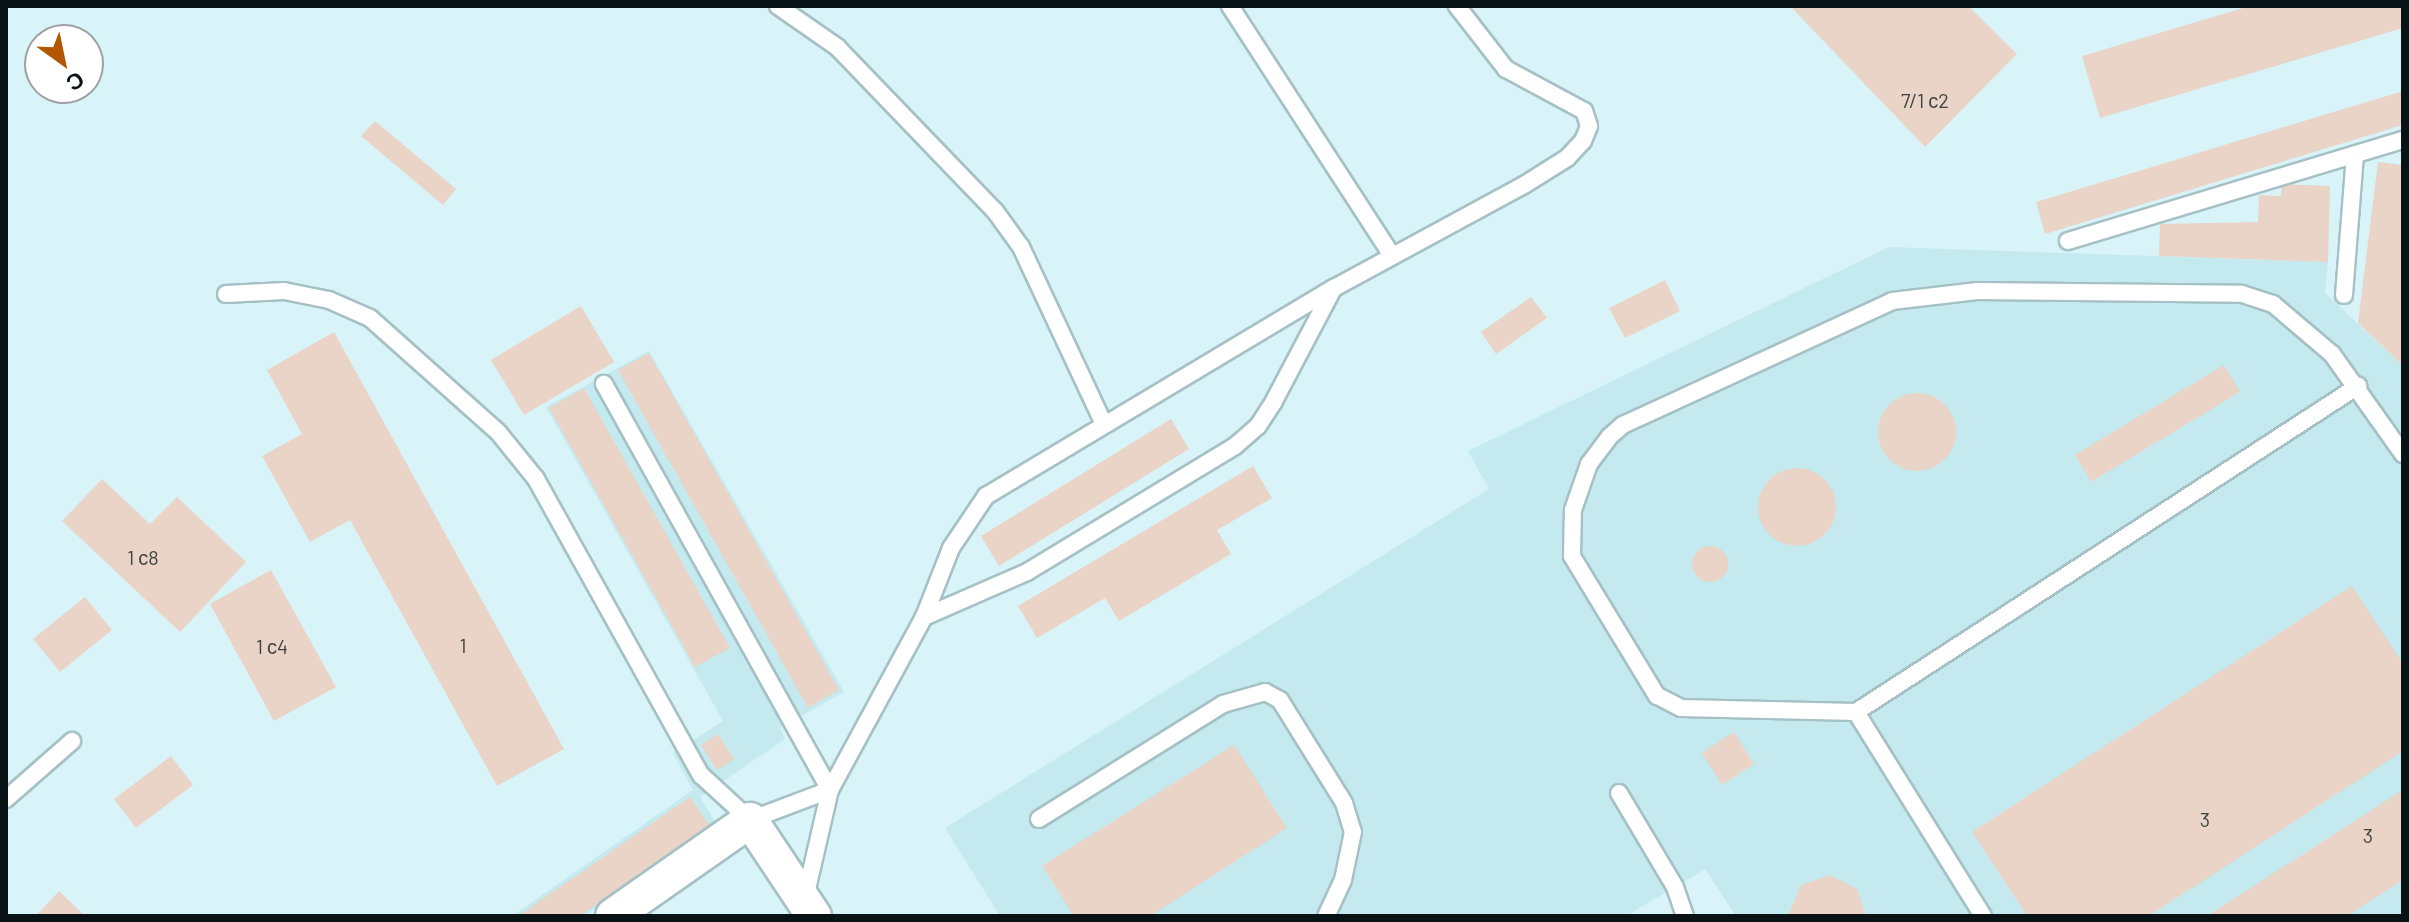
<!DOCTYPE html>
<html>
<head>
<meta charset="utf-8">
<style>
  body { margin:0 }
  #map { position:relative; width:2409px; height:922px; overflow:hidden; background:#d8f4f8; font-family:Barlow,sans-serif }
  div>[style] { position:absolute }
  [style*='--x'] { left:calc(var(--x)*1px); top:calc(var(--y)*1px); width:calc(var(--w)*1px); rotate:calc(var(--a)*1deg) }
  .built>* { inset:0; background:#c4eaef }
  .building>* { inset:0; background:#e9d4c7 }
  .round { border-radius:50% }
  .roads { filter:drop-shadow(2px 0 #a6c1c5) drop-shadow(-2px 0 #a6c1c5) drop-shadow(0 2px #a6c1c5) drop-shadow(0 -2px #a6c1c5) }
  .service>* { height:16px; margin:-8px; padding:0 8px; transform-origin:8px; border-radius:8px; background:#fff }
  .minor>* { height:34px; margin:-17px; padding:0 17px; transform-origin:17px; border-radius:17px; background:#fff }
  span { translate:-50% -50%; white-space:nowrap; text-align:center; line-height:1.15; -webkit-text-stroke:6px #fff; paint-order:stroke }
  .number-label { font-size:20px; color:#414342 }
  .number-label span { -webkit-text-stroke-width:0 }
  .frame { position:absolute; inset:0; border:8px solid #091315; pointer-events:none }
  .north { position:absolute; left:24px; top:24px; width:80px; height:80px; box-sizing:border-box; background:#fff; border:2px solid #9da1a1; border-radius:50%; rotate:147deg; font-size:22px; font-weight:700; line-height:32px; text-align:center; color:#091315 }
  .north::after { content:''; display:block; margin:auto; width:28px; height:36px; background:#b35600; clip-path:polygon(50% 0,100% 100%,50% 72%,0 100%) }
</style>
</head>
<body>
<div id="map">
  <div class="built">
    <div style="clip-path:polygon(1889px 247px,2328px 262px,2325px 293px,2403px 366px,2403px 916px,1736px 916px,1705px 869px,1626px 916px,1000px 916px,945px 828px,1489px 489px,1468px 451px)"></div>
    <div style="clip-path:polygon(649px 351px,844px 692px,780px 728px,785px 739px,700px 797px,717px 824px,584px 916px,512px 916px,693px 790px,673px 753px,723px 721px,546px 407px)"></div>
  </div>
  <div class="building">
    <div style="clip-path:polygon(1790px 6px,1968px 6px,2017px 54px,1925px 147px)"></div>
    <div style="clip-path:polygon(2250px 6px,2403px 6px,2403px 28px,2100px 118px,2082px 56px)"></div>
    <div style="clip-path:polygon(2403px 91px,2403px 125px,2045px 234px,2036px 202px)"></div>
    <div style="clip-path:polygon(375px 121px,456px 189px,443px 205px,361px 136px)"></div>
    <div style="clip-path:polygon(2378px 162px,2403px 165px,2403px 366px,2358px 323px)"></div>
    <div style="clip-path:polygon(2282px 184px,2330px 186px,2328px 262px,2159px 256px,2160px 224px,2258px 222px,2259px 195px,2281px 196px)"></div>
    <div style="clip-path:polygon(1665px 280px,1680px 311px,1625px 338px,1609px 308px)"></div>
    <div style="clip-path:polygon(1531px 297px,1547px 318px,1496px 354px,1481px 332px)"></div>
    <div style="clip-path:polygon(581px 306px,614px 362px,524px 415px,491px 360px)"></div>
    <div style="clip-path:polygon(334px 332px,564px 749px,497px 786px,350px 520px,310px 542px,262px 456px,302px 434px,267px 370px)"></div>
    <div style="clip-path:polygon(649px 353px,839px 690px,808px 708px,618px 370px)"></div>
    <div style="clip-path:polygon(2224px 365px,2240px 392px,2091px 482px,2075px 455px)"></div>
    <div style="clip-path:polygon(584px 388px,730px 648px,695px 667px,549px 408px)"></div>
    <div class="round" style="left:1878px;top:393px;width:78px;height:78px"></div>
    <div style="clip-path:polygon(1171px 419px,1189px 449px,999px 566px,981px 536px)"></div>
    <div style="clip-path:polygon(1253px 466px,1272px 498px,1217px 530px,1231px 554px,1119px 621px,1105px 598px,1037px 638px,1018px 606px)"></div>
    <div class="round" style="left:1758px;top:468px;width:78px;height:78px"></div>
    <div style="clip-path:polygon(102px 479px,150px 524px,177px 497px,246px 562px,180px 632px,62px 521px)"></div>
    <div class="round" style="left:1692px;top:546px;width:36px;height:36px"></div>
    <div style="clip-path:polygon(271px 570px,336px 687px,274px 721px,210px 604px)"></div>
    <div style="clip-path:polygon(2352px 586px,2403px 664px,2403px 751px,2149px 916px,2027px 916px,1972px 832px)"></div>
    <div style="clip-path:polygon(85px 597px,112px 630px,60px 672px,33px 639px)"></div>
    <div style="clip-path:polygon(1734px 732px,1754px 764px,1722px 785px,1702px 753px)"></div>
    <div style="clip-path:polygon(718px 734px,734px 759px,717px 770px,701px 745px)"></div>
    <div style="clip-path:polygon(1234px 745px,1287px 828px,1150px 916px,1074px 916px,1042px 866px)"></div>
    <div style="clip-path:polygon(171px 756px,193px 785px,136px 828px,114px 799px)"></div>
    <div style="clip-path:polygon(2403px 790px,2403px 880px,2347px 916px,2207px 916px)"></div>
    <div style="clip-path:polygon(690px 797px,710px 826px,580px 916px,518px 916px)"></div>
    <div style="clip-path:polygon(1830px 875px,1857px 889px,1866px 916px,1788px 916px,1801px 885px)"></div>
    <div style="clip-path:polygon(59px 891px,85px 916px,36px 916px)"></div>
  </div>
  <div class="roads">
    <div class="service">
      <div style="--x:778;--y:6;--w:72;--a:34.8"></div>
      <div style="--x:837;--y:47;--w:228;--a:46.1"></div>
      <div style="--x:995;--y:211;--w:44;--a:54.2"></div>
      <div style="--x:1021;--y:247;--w:193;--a:64.9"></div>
      <div style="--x:1230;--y:6;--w:297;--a:57"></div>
      <div style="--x:2068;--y:241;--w:350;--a:-16.8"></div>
      <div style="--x:226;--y:294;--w:58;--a:-3"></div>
      <div style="--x:284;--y:291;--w:46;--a:11.3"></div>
      <div style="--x:329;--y:300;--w:45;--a:23.7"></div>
      <div style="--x:370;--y:318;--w:171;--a:41.7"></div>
      <div style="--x:498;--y:432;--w:60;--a:51"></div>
      <div style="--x:536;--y:479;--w:339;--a:60.9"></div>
      <div style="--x:701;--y:775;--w:67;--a:42.6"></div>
      <div style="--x:750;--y:820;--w:85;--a:-20.6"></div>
      <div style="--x:830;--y:790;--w:465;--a:-119.1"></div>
      <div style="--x:2344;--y:295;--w:141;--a:-85.5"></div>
      <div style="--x:924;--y:617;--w:112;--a:-23.6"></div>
      <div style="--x:1027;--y:572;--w:243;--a:-31.2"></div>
      <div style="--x:1235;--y:446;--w:30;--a:-41"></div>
      <div style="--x:1258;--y:426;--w:30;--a:-57"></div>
      <div style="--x:1274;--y:401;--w:127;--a:-62.2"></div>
      <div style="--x:1856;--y:712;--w:599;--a:-33"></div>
      <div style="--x:1619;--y:793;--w:109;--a:59.2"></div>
      <div style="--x:1675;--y:887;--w:31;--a:71"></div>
      <div style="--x:6;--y:799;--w:88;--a:-41.3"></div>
      <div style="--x:1039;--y:819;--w:217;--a:-32"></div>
      <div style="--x:1223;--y:704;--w:44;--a:-15.9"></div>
      <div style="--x:1265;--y:692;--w:17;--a:28"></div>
      <div style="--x:1280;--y:700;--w:121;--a:58.1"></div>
      <div style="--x:1344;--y:803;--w:30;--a:73"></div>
      <div style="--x:1353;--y:832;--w:49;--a:101.8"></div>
      <div style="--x:1343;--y:880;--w:40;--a:115"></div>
      <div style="--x:805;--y:898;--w:111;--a:-77"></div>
      <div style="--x:830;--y:790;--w:197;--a:-61.5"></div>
      <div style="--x:924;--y:617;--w:74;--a:-68.6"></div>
      <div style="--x:951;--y:548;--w:63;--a:-56.1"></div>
      <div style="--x:986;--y:496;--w:405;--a:-30.9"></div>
      <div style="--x:1334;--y:288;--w:216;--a:-28.5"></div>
      <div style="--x:1524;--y:185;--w:51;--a:-32.1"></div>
      <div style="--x:1567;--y:158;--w:23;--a:-47"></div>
      <div style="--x:1583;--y:141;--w:16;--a:-68"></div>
      <div style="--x:1589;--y:126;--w:16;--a:-108"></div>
      <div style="--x:1584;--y:111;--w:89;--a:-151.7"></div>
      <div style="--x:1506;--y:69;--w:80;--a:-127.9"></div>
      <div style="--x:1983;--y:916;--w:240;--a:-121.9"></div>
      <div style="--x:1856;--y:712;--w:175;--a:-178.7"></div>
      <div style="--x:1681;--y:708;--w:27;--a:-153"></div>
      <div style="--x:1657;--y:696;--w:164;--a:-121.3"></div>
      <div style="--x:1572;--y:556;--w:46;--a:-88.8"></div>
      <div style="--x:1573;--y:510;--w:49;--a:-70.8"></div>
      <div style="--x:1589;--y:464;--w:34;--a:-53"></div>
      <div style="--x:1609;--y:437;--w:18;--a:-41"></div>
      <div style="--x:1623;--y:425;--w:296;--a:-24.7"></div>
      <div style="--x:1892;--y:301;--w:86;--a:-6.7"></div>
      <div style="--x:1977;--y:291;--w:265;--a:0.6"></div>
      <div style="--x:2242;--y:294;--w:33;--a:18"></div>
      <div style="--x:2273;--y:304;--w:77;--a:40.3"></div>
      <div style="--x:2332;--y:354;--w:123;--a:54.6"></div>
    </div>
    <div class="minor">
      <div style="--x:613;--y:916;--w:167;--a:-35"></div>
      <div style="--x:750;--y:820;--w:115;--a:56.3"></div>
    </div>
  </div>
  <div class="number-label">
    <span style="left:1925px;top:100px">7/1 с2</span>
    <span style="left:143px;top:557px">1 с8</span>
    <span style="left:463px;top:645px">1</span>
    <span style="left:272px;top:646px">1 с4</span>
    <span style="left:2205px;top:819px">3</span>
    <span style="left:2368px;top:835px">3</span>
  </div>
  <div class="frame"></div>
  <div class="north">С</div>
</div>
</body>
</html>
